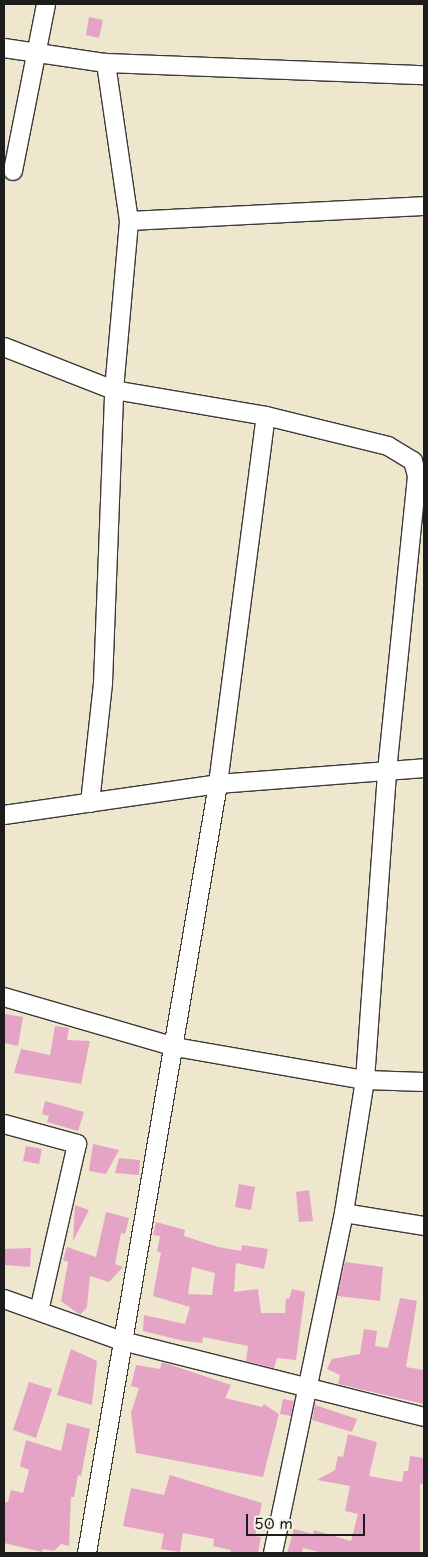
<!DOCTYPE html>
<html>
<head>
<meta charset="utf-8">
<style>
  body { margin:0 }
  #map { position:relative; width:428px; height:1557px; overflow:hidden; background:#eee7cd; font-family:"Playpen Sans",sans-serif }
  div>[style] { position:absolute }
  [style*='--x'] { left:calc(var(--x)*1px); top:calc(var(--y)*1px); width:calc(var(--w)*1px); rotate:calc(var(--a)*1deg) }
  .building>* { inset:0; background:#e5a4c6 }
  .roads { filter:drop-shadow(1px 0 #3c3a37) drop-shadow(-1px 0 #3c3a37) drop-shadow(0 1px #3c3a37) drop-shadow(0 -1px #3c3a37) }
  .minor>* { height:18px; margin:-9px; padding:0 9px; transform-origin:9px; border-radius:9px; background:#fff }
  span { translate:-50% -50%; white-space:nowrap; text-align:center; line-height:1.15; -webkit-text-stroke:4px #f7f3e8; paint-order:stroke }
  .frame { position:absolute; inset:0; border:5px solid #1c1c1c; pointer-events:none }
  .scale { position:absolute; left:246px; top:1514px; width:119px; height:22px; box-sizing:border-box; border:2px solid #1c1c1c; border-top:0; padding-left:6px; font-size:15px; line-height:18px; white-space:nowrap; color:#1c1c1c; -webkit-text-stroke:4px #f7f3e8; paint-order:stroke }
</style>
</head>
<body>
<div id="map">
  <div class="building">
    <div style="clip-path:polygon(89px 17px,103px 20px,99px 38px,86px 35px)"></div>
    <div style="clip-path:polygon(5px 1014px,23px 1017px,18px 1046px,4px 1043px)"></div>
    <div style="clip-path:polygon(55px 1026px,69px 1028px,67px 1040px,90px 1041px,81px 1084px,14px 1073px,21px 1049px,50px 1055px)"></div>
    <div style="clip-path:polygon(45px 1101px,84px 1112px,78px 1131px,47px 1122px,49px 1116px,42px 1114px)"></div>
    <div style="clip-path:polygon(93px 1144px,119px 1150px,106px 1174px,89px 1171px)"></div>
    <div style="clip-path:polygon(26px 1146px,42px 1149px,39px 1164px,23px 1161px)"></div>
    <div style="clip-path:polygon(119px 1158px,140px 1160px,139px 1175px,115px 1173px)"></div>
    <div style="clip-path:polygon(239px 1184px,255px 1187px,251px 1210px,235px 1207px)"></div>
    <div style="clip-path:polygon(309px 1190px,313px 1221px,299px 1222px,296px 1192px)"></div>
    <div style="clip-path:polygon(75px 1205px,89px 1210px,73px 1241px)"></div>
    <div style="clip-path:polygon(106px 1212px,129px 1218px,125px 1234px,121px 1233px,115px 1264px,123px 1267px,109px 1282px,90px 1276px,87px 1307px,80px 1315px,61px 1301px,68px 1262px,63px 1260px,67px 1247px,96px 1257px)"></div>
    <div style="clip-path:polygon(evenodd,156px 1222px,185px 1230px,184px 1236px,218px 1247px,241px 1251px,242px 1245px,268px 1249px,264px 1269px,236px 1263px,234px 1292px,258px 1289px,261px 1313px,285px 1313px,286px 1298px,289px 1299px,292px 1289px,305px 1292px,296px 1360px,277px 1358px,274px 1368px,246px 1361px,248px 1346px,203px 1337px,202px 1343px,184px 1341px,143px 1331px,144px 1315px,185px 1324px,190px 1307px,153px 1296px,161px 1252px,157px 1252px,160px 1236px,153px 1235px,156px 1222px,192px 1267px,215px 1273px,212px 1295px,188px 1294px,192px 1267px)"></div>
    <div style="clip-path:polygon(31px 1248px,30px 1267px,4px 1265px,4px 1249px)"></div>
    <div style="clip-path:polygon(345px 1262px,383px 1267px,380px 1301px,337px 1296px)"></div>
    <div style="clip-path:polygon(400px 1298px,417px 1301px,406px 1367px,424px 1370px,424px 1404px,338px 1384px,340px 1375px,327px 1369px,332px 1359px,360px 1354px,364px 1329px,377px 1331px,375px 1346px,388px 1348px)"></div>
    <div style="clip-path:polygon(71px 1349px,97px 1361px,92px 1405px,57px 1395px)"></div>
    <div style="clip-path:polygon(162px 1362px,231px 1385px,225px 1398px,262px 1407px,264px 1404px,279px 1414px,263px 1477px,136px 1453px,131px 1413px,139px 1388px,131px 1386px,136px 1365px,160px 1369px)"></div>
    <div style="clip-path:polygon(29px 1382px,52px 1389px,36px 1438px,13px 1430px)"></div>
    <div style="clip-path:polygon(283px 1399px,294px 1401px,291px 1416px,280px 1414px)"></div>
    <div style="clip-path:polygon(315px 1405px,357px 1419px,352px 1432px,312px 1420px)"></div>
    <div style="clip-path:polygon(67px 1423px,90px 1429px,81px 1476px,78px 1475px,74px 1497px,71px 1497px,69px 1546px,61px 1544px,54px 1551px,43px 1549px,42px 1552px,4px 1543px,4px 1502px,8px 1502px,11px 1490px,23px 1493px,29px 1470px,20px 1466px,26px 1440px,61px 1451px)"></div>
    <div style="clip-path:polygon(348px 1434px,377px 1442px,369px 1476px,402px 1482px,404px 1471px,408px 1471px,410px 1456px,424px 1458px,424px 1484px,420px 1484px,420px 1553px,323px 1553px,303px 1548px,302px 1553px,287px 1553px,294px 1529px,313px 1534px,314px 1530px,351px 1541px,358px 1514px,345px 1511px,350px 1486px,317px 1480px,335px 1470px,338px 1456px,343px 1457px)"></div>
    <div style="clip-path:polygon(170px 1475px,262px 1503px,255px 1536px,261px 1537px,258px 1553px,230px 1553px,231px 1550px,213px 1546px,214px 1539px,183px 1533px,180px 1552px,161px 1549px,164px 1534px,123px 1526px,131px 1488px,164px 1495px)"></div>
  </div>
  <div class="roads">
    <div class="minor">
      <div style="--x:4;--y:48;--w:103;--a:8.4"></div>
      <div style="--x:106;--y:63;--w:318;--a:2.2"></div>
      <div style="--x:13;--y:171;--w:170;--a:-78.8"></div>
      <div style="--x:129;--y:221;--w:295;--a:-2.9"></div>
      <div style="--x:4;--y:347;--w:118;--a:21.4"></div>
      <div style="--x:114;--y:390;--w:154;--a:9.7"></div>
      <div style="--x:266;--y:416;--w:126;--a:13.8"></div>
      <div style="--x:388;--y:446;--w:29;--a:31"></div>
      <div style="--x:413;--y:461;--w:16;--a:75"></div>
      <div style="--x:417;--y:476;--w:299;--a:95.8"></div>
      <div style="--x:387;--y:773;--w:308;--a:94.1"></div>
      <div style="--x:365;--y:1080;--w:135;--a:99"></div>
      <div style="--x:344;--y:1213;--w:347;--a:101.8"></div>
      <div style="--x:90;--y:803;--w:121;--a:-83.8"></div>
      <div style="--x:103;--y:683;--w:293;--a:-87.8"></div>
      <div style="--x:114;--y:390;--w:170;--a:-84.9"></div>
      <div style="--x:129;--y:221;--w:160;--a:-98.3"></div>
      <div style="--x:4;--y:815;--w:216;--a:-8.2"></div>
      <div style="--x:218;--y:784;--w:207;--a:-4.4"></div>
      <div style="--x:4;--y:997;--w:178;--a:16.3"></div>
      <div style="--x:175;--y:1047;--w:193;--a:9.9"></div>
      <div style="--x:365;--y:1080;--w:59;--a:1.9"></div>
      <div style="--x:4;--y:1124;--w:76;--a:15.3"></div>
      <div style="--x:77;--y:1144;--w:171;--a:102.8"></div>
      <div style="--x:344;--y:1213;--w:81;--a:9.2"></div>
      <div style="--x:4;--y:1299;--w:125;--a:19.6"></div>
      <div style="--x:122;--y:1341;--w:311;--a:14.1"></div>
      <div style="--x:87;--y:1553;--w:780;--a:-80.33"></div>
      <div style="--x:218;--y:784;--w:371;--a:-82.6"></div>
    </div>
  </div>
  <div class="frame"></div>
  <div class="scale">50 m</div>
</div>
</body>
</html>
